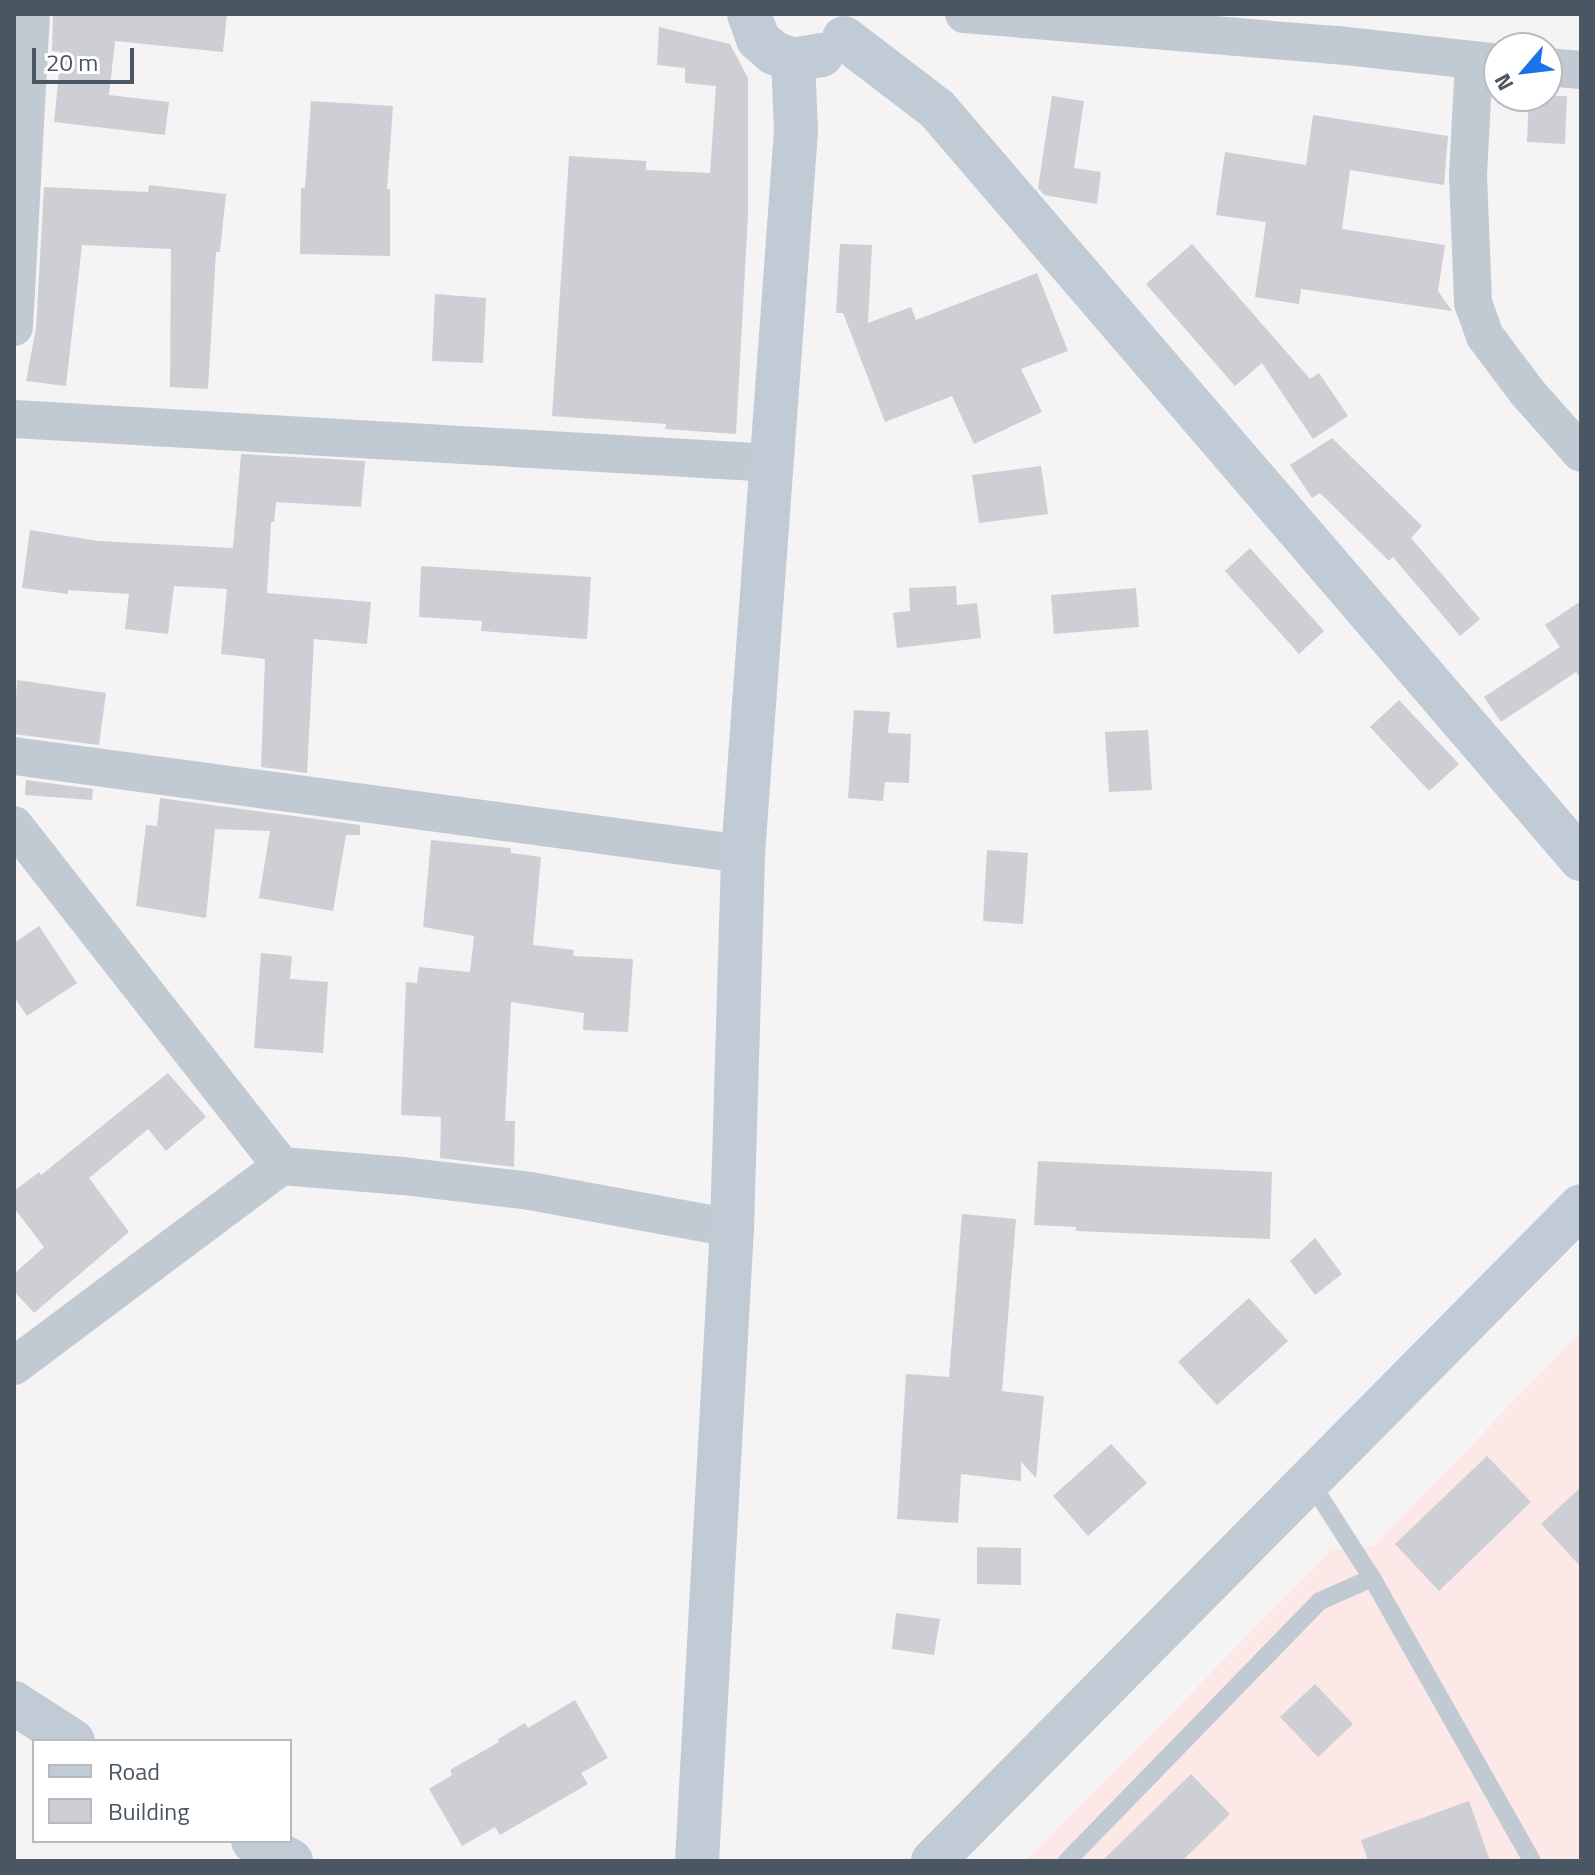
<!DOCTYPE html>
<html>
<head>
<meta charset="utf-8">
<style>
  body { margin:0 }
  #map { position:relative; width:1595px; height:1875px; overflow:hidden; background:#f5f3f3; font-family:"Titillium Web",sans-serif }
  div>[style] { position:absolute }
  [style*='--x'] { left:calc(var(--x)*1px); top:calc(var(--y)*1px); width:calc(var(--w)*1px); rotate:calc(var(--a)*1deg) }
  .medical>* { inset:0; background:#fce8e6 }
  .building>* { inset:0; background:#cdcfd5 }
  .lane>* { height:18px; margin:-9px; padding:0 9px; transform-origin:9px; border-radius:9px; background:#c1cad2 }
  .street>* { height:38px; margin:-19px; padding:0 19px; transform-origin:19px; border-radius:19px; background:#c1cad2 }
  .secondary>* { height:44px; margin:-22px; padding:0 22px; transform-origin:22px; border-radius:22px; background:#c1cbd6 }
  span { translate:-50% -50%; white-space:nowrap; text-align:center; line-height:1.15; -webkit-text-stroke:6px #fff; paint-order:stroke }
  .frame { position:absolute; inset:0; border:16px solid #4a5661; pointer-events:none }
  .legend { position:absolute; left:32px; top:1739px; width:260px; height:104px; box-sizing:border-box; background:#fff; border:2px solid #b7bbc0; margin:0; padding:10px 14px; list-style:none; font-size:24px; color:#4a5661 }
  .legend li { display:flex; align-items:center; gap:16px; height:40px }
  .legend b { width:40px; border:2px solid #b7bbc0 }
  .north { position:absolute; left:1483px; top:32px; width:80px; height:80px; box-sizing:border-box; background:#fff; border:2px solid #b7bbc0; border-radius:50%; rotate:242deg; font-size:22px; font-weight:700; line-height:32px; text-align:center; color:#4a5661 }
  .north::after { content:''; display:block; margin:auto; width:28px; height:36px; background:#1a73e8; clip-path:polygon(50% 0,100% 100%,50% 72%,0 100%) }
  .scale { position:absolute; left:32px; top:48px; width:102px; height:36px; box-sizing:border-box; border:4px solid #4a5661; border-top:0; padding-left:10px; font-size:24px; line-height:28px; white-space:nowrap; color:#4a5661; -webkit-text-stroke:6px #fff; paint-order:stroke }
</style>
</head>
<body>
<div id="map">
  <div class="medical">
    <div style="clip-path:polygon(1581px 1332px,1581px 1861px,1026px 1861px,1332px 1550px,1374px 1546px)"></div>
  </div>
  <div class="building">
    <div style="clip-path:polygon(53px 14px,227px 14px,223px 52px,115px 41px,109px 95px,169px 102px,165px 135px,54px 122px,61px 52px,52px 51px)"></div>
    <div style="clip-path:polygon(659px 27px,730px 44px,748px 78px,748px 215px,736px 434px,665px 429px,666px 424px,552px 416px,569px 156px,646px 161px,646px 170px,710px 173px,716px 86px,685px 83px,685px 68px,657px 65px)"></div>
    <div style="clip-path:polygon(1052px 96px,1084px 101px,1074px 168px,1101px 172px,1097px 204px,1044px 195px,1038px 188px)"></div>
    <div style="clip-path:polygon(1529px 96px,1567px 96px,1565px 144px,1527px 142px)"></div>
    <div style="clip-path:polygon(311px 101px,393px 106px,387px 189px,390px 189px,390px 256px,300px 254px,301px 188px,305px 188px)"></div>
    <div style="clip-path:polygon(1313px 115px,1448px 136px,1444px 185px,1350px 170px,1342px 229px,1445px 245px,1438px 291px,1452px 311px,1301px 289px,1299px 304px,1255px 297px,1266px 222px,1216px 215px,1225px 152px,1306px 165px)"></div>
    <div style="clip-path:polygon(149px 185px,226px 194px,220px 252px,216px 252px,208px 389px,170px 387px,171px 249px,82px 245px,66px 386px,26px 381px,36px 328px,44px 187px,148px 192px)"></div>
    <div style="clip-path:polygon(840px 244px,872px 245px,868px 323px,911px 307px,916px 320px,1037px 273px,1068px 351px,1021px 369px,1042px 412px,974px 444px,952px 396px,885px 422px,843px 313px,836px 313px)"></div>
    <div style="clip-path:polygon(1192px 244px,1310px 379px,1319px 373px,1348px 416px,1313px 439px,1262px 363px,1235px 386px,1146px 284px)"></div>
    <div style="clip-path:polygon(435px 294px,486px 298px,483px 363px,432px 361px)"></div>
    <div style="clip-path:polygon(1332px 438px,1422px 526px,1411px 538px,1480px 619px,1460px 636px,1393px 557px,1389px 561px,1320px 493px,1312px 498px,1290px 465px)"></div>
    <div style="clip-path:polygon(241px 454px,365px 461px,361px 507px,276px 502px,274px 522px,271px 522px,267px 593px,371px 602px,367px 644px,314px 639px,307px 773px,261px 767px,265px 659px,221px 654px,227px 589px,174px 586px,168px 634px,125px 629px,129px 594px,68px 590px,68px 594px,22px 588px,30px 530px,98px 541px,233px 548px)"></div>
    <div style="clip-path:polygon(1041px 466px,1048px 514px,979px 523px,972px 475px)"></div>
    <div style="clip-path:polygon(1250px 548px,1324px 631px,1299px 654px,1225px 571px)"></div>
    <div style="clip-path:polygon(421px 566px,591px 577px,587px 639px,481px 631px,482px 621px,419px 617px)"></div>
    <div style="clip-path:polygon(956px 586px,957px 605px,977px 603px,981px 638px,897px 648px,893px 613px,910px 611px,909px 588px)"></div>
    <div style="clip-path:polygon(1136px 588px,1139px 627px,1054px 634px,1051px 595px)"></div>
    <div style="clip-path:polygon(1581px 601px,1581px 679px,1576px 672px,1501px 722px,1484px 697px,1560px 647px,1545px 625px)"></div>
    <div style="clip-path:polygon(17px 680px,106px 693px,99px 745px,14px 734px)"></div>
    <div style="clip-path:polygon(1399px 700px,1459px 764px,1429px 791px,1370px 727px)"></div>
    <div style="clip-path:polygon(854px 710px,890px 712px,888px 733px,911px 734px,909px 783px,885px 782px,883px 801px,848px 798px)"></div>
    <div style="clip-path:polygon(1148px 730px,1152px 790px,1109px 792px,1105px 732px)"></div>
    <div style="clip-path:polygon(26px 780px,93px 789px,92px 800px,25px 795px)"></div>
    <div style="clip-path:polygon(160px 798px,360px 825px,360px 835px,346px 835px,333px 911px,259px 898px,270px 831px,215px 829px,206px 918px,136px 906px,146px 825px,157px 826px)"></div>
    <div style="clip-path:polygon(431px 840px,511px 848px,511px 853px,541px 857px,533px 945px,574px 950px,573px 956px,633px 959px,628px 1032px,583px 1030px,584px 1013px,511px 1002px,505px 1121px,515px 1121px,514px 1167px,440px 1158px,441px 1117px,401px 1115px,406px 982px,417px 983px,419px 967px,470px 972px,474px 936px,423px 927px)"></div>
    <div style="clip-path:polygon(987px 850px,1028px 853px,1023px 924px,983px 921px)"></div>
    <div style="clip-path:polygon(39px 926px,77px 983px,27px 1016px,14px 997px,14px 943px)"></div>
    <div style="clip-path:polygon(261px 953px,292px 956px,290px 979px,328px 982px,323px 1053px,254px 1048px)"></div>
    <div style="clip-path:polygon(168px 1073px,206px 1117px,166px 1151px,148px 1129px,89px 1178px,129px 1232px,34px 1313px,14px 1291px,14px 1274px,44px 1247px,14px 1208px,14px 1191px,39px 1172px,41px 1175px)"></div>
    <div style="clip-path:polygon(1038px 1161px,1272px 1172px,1270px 1239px,1076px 1231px,1076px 1227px,1034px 1225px)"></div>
    <div style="clip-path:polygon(962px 1214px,1016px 1219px,1002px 1391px,1044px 1396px,1036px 1478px,1021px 1462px,1021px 1481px,961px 1474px,958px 1523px,897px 1519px,906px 1374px,949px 1377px)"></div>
    <div style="clip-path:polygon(1315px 1238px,1342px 1274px,1315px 1295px,1290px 1261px)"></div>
    <div style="clip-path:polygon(1249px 1298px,1288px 1341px,1217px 1405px,1178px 1362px)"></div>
    <div style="clip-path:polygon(1111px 1444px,1147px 1483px,1088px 1536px,1053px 1496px)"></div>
    <div style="clip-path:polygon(1487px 1456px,1531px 1502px,1439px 1591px,1395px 1544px)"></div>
    <div style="clip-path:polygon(1581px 1487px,1581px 1567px,1541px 1524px)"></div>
    <div style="clip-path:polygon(977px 1547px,1021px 1548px,1021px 1585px,977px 1584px)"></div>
    <div style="clip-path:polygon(896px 1613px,940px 1619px,934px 1655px,892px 1649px)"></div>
    <div style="clip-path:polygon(1315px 1684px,1353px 1724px,1318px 1757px,1280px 1717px)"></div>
    <div style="clip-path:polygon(575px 1700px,608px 1758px,581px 1773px,588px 1784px,500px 1835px,495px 1827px,462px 1846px,429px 1789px,452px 1775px,450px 1770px,499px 1742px,498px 1739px,525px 1723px,528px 1728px)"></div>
    <div style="clip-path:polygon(1191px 1774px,1230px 1814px,1182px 1861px,1102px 1861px)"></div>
    <div style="clip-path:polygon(1469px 1801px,1490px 1861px,1368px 1861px,1361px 1840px)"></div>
  </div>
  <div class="lane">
    <div style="--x:1311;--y:1483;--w:113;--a:57.3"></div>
    <div style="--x:1372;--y:1578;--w:325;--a:60.5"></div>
    <div style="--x:1067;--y:1861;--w:363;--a:-45.8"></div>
    <div style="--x:1320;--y:1601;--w:57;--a:-23.9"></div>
  </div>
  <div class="street">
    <div style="--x:964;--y:14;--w:374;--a:4.8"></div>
    <div style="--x:1337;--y:45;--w:163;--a:6.3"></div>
    <div style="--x:1474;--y:61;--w:115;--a:93"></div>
    <div style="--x:1468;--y:176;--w:127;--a:87.7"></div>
    <div style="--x:1473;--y:303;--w:35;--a:70"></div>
    <div style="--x:1485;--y:336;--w:70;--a:53.1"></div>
    <div style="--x:1527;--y:392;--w:81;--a:48.5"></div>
    <div style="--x:1547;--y:67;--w:34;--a:5"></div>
    <div style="--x:14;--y:327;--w:313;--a:-86.9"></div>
    <div style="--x:14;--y:419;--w:759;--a:3.32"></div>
    <div style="--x:14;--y:756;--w:736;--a:7.66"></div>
    <div style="--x:14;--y:825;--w:433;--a:51.9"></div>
    <div style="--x:281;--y:1166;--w:122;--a:4.7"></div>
    <div style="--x:403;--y:1176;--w:128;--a:6.7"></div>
    <div style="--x:530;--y:1191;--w:205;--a:10.4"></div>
    <div style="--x:14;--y:1366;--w:334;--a:-36.8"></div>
  </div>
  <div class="secondary">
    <div style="--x:749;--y:14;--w:27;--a:70"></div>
    <div style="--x:758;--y:39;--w:21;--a:41"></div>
    <div style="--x:774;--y:53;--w:20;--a:20"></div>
    <div style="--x:793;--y:60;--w:29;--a:-10"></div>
    <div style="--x:844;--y:38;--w:117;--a:37.4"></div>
    <div style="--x:937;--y:109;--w:989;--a:49.35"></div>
    <div style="--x:14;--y:1703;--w:70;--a:32.8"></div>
    <div style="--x:253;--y:1841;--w:43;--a:27.8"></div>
    <div style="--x:697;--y:1861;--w:634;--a:-86.84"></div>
    <div style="--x:732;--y:1228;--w:374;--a:-88.3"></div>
    <div style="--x:743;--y:854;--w:725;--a:-85.81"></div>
    <div style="--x:796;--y:131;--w:71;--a:-92.4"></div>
    <div style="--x:933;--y:1861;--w:921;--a:-45.31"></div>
  </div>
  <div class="frame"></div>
  <ul class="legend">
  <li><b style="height:10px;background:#c1cbd6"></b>Road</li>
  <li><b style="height:22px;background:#cdcfd5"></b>Building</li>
  </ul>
  <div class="north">N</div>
  <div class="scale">20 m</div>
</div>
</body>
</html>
